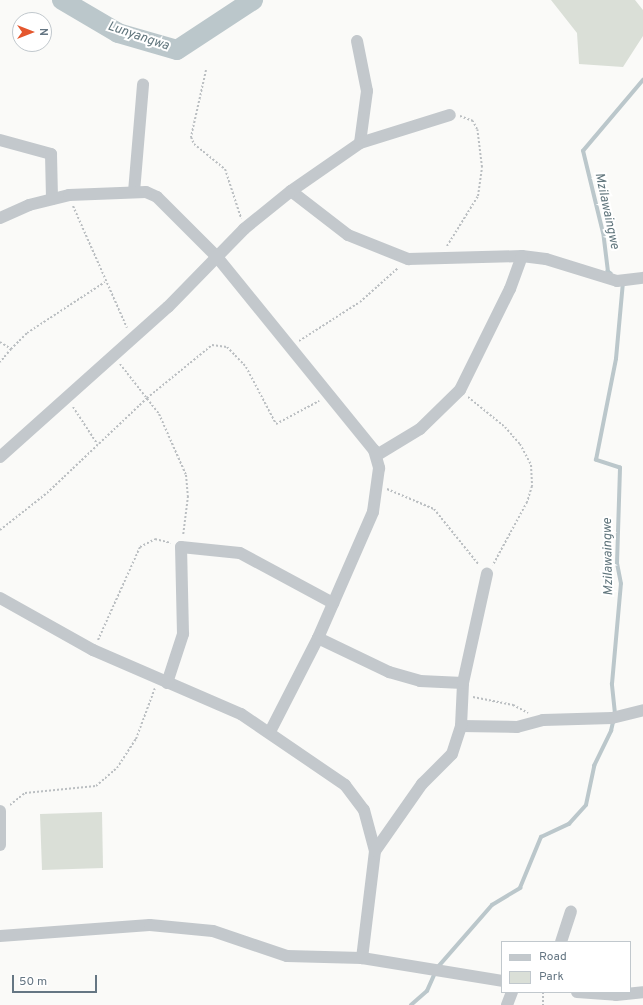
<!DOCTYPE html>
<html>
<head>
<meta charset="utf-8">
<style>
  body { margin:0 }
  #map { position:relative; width:643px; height:1005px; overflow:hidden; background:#fafaf8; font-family:Overpass,sans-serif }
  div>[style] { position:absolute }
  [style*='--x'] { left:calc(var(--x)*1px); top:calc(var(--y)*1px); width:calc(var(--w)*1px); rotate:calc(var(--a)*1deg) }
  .green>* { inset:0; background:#dadfd7 }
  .stream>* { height:3.5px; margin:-1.75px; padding:0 1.75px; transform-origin:1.75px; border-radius:1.75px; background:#bbc7cb }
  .river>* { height:20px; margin:-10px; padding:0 10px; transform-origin:10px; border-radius:10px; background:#bbc7cb }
  .path>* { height:2px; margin-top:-1px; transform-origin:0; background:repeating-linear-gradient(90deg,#bbbfc2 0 2px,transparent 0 4px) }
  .street>* { height:12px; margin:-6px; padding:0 6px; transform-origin:6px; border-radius:6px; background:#c3c8cc }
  span { translate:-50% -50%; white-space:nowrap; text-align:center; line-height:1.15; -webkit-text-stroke:4px #fff; paint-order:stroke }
  .water-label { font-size:13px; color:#60757c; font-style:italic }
  .legend { position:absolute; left:501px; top:941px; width:130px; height:52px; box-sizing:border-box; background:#fff; border:1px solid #c1c8cd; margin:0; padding:5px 7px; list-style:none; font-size:12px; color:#657683 }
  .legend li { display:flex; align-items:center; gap:8px; height:20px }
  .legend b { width:20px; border:1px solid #c1c8cd }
  .north { position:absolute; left:12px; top:12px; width:40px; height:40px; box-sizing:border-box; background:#fff; border:1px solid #c1c8cd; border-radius:50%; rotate:90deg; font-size:11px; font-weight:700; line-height:16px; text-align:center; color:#657683 }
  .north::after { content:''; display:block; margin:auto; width:14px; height:18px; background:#e4572e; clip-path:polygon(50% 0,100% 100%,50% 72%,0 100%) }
  .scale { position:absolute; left:12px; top:975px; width:85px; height:18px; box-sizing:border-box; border:2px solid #657683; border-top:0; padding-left:5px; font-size:12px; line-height:14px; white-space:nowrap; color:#657683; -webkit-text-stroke:3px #fff; paint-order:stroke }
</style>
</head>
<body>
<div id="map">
  <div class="green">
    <div style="clip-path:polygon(551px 0,635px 0,643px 10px,643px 36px,623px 67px,579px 64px,577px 33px)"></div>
    <div style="clip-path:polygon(102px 812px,103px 868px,42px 870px,40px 814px)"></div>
  </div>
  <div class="stream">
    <div style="--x:611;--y:274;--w:4;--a:-146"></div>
    <div style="--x:608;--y:272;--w:39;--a:-97"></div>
    <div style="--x:603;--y:233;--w:84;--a:-103.7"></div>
    <div style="--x:583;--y:151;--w:93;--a:-49.8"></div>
    <div style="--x:438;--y:967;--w:82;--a:-48.9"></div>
    <div style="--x:492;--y:905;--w:33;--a:-31"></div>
    <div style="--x:520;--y:888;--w:55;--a:-67.6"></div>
    <div style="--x:541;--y:837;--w:31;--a:-25"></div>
    <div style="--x:569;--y:824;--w:25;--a:-48"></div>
    <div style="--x:586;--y:805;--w:40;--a:-78"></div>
    <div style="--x:594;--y:766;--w:39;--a:-64"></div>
    <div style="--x:611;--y:731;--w:17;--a:-77"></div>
    <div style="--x:615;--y:714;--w:30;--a:-96"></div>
    <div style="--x:612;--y:684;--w:100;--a:-84.9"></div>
    <div style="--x:621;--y:584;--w:20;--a:-101"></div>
    <div style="--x:617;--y:564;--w:96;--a:-88.2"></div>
    <div style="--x:620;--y:468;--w:25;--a:-162"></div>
    <div style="--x:596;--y:460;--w:103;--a:-78.8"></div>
    <div style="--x:616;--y:359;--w:77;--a:-84.8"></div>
    <div style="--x:411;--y:1005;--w:21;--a:-41"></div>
    <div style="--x:427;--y:991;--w:20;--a:-66"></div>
  </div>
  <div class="river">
    <div style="--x:62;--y:0;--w:65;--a:30.5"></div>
    <div style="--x:118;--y:33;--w:61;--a:16.1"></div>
    <div style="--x:177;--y:50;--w:91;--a:-33.3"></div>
  </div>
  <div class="path">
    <div style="--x:206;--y:70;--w:69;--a:102.6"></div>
    <div style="--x:191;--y:137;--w:8;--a:67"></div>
    <div style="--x:194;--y:144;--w:40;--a:39"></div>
    <div style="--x:225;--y:169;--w:52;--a:71.9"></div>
    <div style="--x:73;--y:206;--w:133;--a:66.1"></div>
    <div style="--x:447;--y:246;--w:59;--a:-58.2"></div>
    <div style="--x:478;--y:196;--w:29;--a:-82"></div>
    <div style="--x:482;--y:167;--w:38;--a:-97"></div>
    <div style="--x:477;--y:129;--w:9;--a:-117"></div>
    <div style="--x:473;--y:121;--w:14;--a:-159"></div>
    <div style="--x:299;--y:341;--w:72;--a:-32.6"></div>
    <div style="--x:360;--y:302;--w:51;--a:-41.8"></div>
    <div style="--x:0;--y:342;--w:13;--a:32"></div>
    <div style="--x:11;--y:349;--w:17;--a:130"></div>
    <div style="--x:11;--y:349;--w:23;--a:-45"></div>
    <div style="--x:27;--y:333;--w:93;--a:-33.2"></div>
    <div style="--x:120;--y:364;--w:63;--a:52"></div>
    <div style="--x:159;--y:414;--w:67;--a:66.1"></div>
    <div style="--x:186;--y:475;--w:21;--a:85"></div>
    <div style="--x:188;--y:496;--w:40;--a:97.1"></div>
    <div style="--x:468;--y:397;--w:48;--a:39"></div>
    <div style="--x:505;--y:427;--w:23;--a:49"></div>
    <div style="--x:520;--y:444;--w:24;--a:62"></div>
    <div style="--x:531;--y:465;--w:21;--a:87"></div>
    <div style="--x:532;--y:486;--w:17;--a:107"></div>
    <div style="--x:527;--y:502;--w:72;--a:118.4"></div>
    <div style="--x:73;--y:407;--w:45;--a:56.7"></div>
    <div style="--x:387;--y:489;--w:51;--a:23.1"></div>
    <div style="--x:434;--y:509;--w:72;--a:51.2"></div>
    <div style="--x:0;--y:530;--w:60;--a:-38.2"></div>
    <div style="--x:47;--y:493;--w:138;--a:-43.5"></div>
    <div style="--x:147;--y:398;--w:84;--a:-39.2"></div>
    <div style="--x:212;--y:345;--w:15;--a:8"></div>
    <div style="--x:227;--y:347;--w:28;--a:46"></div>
    <div style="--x:246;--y:367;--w:64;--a:62.2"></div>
    <div style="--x:276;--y:424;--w:49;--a:-28.1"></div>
    <div style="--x:98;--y:640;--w:102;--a:-65.7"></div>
    <div style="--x:140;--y:547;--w:17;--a:-28"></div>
    <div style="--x:155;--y:539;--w:16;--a:14"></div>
    <div style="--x:473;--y:697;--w:41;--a:11.3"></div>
    <div style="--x:513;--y:705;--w:17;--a:28"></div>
    <div style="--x:10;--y:805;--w:19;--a:-39"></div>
    <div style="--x:25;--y:793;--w:71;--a:-5.6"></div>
    <div style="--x:96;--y:786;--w:28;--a:-41"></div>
    <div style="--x:117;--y:768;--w:35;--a:-57"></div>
    <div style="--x:136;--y:739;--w:54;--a:-69.6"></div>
    <div style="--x:543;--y:992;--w:13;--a:90"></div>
  </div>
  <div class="street">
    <div style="--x:357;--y:41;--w:51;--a:78.7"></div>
    <div style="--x:367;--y:91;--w:52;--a:97.7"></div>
    <div style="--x:0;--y:140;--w:53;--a:15.4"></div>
    <div style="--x:51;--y:154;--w:45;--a:88.7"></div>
    <div style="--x:291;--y:191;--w:72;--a:37.7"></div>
    <div style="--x:348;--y:235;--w:65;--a:21.8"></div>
    <div style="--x:408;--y:259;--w:114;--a:-1.5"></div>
    <div style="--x:522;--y:256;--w:24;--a:7"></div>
    <div style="--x:546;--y:259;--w:74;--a:17.2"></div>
    <div style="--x:617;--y:281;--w:26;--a:-7"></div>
    <div style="--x:134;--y:192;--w:108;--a:-85.2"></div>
    <div style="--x:0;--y:218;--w:32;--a:-24"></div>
    <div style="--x:29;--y:205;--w:41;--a:-14"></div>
    <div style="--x:69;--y:195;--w:77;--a:-2.2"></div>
    <div style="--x:146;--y:192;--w:12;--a:24"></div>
    <div style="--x:157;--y:197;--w:85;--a:45"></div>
    <div style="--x:217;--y:257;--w:249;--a:50.9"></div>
    <div style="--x:374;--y:450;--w:19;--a:74"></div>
    <div style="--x:379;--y:468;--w:44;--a:97.8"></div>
    <div style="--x:373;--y:512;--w:137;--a:113.6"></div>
    <div style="--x:318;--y:638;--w:106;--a:117.1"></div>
    <div style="--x:377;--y:455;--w:50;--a:-31.2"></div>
    <div style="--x:420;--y:429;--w:56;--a:-44.3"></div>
    <div style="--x:460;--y:390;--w:113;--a:-63.7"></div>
    <div style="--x:510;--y:289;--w:35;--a:-70"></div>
    <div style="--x:0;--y:457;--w:225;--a:-41.8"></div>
    <div style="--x:168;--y:307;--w:109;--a:-45.7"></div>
    <div style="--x:244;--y:229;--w:60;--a:-39"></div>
    <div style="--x:291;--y:191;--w:84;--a:-34.8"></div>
    <div style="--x:360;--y:143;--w:94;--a:-17.3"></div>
    <div style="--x:0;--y:598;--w:107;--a:29.2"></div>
    <div style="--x:93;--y:650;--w:161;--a:23.4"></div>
    <div style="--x:241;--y:714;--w:126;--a:34.3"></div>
    <div style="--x:345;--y:785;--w:31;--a:53"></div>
    <div style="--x:364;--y:810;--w:42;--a:75"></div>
    <div style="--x:375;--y:851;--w:108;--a:96.9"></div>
    <div style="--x:318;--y:638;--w:79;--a:25.6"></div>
    <div style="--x:389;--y:672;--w:32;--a:16"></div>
    <div style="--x:420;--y:681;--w:43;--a:2.7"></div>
    <div style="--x:167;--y:683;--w:52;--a:-71.9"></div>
    <div style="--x:183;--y:634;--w:87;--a:-91.3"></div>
    <div style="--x:181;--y:547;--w:59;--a:5.8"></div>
    <div style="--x:240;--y:553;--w:106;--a:28.3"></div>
    <div style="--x:461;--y:726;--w:56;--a:1"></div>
    <div style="--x:517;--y:727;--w:27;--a:-15"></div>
    <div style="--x:543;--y:720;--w:69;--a:-1.7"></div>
    <div style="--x:612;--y:718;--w:32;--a:-14"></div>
    <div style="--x:0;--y:811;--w:34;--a:90"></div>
    <div style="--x:375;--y:851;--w:82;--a:-55"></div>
    <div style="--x:422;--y:784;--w:42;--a:-45"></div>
    <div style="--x:452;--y:754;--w:29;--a:-72"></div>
    <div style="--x:461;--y:726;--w:43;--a:-87.3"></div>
    <div style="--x:463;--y:683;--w:112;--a:-77.6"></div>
    <div style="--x:0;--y:936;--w:150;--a:-4.2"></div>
    <div style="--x:150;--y:925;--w:63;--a:5.4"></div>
    <div style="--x:213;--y:931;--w:78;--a:18.7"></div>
    <div style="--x:287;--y:956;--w:75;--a:1.5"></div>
    <div style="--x:362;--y:958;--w:142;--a:9.3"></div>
    <div style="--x:561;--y:942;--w:32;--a:-72"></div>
    <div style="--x:577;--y:992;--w:39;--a:4"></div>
    <div style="--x:616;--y:995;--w:27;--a:-6"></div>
    <div style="--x:507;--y:1005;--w:14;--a:-69"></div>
  </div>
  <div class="water-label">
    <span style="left:138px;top:37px;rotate:19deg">Lunyangwa</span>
    <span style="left:606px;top:211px;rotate:78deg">Mzilawaingwe</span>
    <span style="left:609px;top:557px;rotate:-91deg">Mzilawaingwe</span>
  </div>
  <ul class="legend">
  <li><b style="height:5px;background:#c3c8cc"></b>Road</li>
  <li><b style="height:11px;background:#dadfd7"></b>Park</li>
  </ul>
  <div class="north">N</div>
  <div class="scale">50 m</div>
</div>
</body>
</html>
